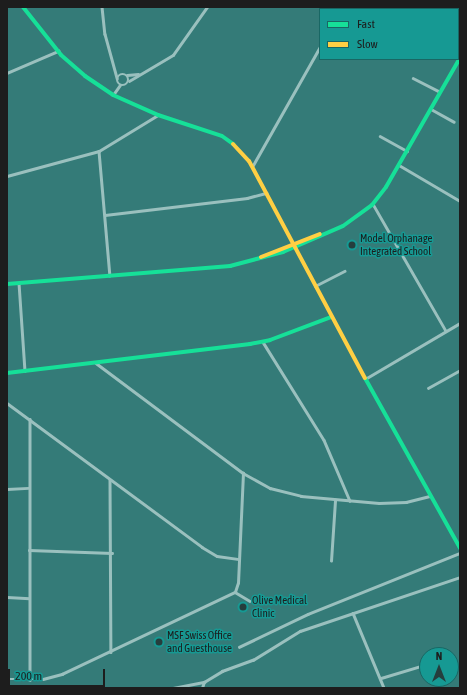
<!DOCTYPE html>
<html>
<head>
<meta charset="utf-8">
<style>
  body { margin:0 }
  #map { position:relative; width:467px; height:695px; overflow:hidden; background:#347b78; font-family:"Asap Condensed",sans-serif }
  div>[style] { position:absolute }
  [style*='--x'] { left:calc(var(--x)*1px); top:calc(var(--y)*1px); width:calc(var(--w)*1px); rotate:calc(var(--a)*1deg) }
  .street>* { height:2.5px; margin:-1.25px; padding:0 1.25px; transform-origin:1.25px; border-radius:1.25px; background:#9ac0be }
  .street>.ring { margin:-1.25px; padding:0; box-sizing:content-box; background:none; border:2.5px solid #9ac0be; border-radius:50% }
  .fast>* { height:4px; margin:-2px; padding:0 2px; transform-origin:2px; border-radius:2px; background:#16e098 }
  .slow>* { height:4px; margin:-2px; padding:0 2px; transform-origin:2px; border-radius:2px; background:#ffcf43 }
  .dots>* { width:11px; height:11px; translate:-50% -50%; box-sizing:border-box; border:2px solid #169993; border-radius:50% }
  span { translate:-50% -50%; white-space:nowrap; text-align:center; line-height:1.15; -webkit-text-stroke:3px #169993; paint-order:stroke }
  .poi-label { font-size:11px; color:#1d1d1d }
  .left { translate:0 -50%; text-align:left }
  .frame { position:absolute; inset:0; border:8px solid #1d1d1d; pointer-events:none }
  .legend { position:absolute; left:319px; top:8px; width:140px; height:52px; box-sizing:border-box; background:#169993; border:1px solid #196764; margin:0; padding:5px 7px; list-style:none; font-size:12px; color:#1d1d1d }
  .legend li { display:flex; align-items:center; gap:8px; height:20px }
  .legend b { width:20px; border:1px solid #196764 }
  .north { position:absolute; left:419px; top:647px; width:40px; height:40px; box-sizing:border-box; background:#169993; border:1px solid #196764; border-radius:50%; rotate:0deg; font-size:11px; font-weight:700; line-height:16px; text-align:center; color:#1d1d1d }
  .north::after { content:''; display:block; margin:auto; width:14px; height:18px; background:#253e3d; clip-path:polygon(50% 0,100% 100%,50% 72%,0 100%) }
  .scale { position:absolute; left:8px; top:669px; width:97px; height:18px; box-sizing:border-box; border:2px solid #1d1d1d; border-top:0; padding-left:5px; font-size:12px; line-height:14px; white-space:nowrap; color:#1d1d1d; -webkit-text-stroke:3px #169993; paint-order:stroke }
</style>
</head>
<body>
<div id="map">
  <div class="street">
    <div style="--x:102;--y:7;--w:27;--a:84"></div>
    <div style="--x:105;--y:34;--w:46;--a:74.7"></div>
    <div style="--x:342;--y:9;--w:2;--a:-63"></div>
    <div style="--x:458;--y:26;--w:2;--a:27"></div>
    <div style="--x:7;--y:73;--w:56;--a:-23.3"></div>
    <div class="ring" style="left:117px;top:74px;width:9.5px;height:9.5px"></div>
    <div style="--x:127;--y:75;--w:11;--a:-5"></div>
    <div style="--x:413;--y:78;--w:30;--a:27"></div>
    <div style="--x:129;--y:81;--w:51;--a:-30.6"></div>
    <div style="--x:173;--y:55;--w:59;--a:-54.7"></div>
    <div style="--x:113;--y:95;--w:12;--a:-55"></div>
    <div style="--x:431;--y:109;--w:26;--a:29"></div>
    <div style="--x:380;--y:136;--w:31;--a:29"></div>
    <div style="--x:99;--y:151;--w:125;--a:85"></div>
    <div style="--x:399;--y:165;--w:71;--a:30.5"></div>
    <div style="--x:252;--y:167;--w:138;--a:-60.5"></div>
    <div style="--x:7;--y:176;--w:95;--a:-15.2"></div>
    <div style="--x:99;--y:151;--w:69;--a:-31.4"></div>
    <div style="--x:373;--y:204;--w:146;--a:60.1"></div>
    <div style="--x:105;--y:215;--w:143;--a:-6.8"></div>
    <div style="--x:247;--y:198;--w:20;--a:-15"></div>
    <div style="--x:19;--y:283;--w:88;--a:86.1"></div>
    <div style="--x:315;--y:286;--w:33;--a:-27"></div>
    <div style="--x:263;--y:342;--w:115;--a:58.1"></div>
    <div style="--x:324;--y:440;--w:66;--a:66.9"></div>
    <div style="--x:96;--y:363;--w:184;--a:36.8"></div>
    <div style="--x:243;--y:473;--w:31;--a:29"></div>
    <div style="--x:270;--y:488;--w:32;--a:14"></div>
    <div style="--x:301;--y:496;--w:78;--a:5.1"></div>
    <div style="--x:379;--y:503;--w:27;--a:-2"></div>
    <div style="--x:406;--y:502;--w:25;--a:-14"></div>
    <div style="--x:365;--y:379;--w:110;--a:-30.5"></div>
    <div style="--x:428;--y:388;--w:37;--a:-29"></div>
    <div style="--x:7;--y:403;--w:242;--a:36.4"></div>
    <div style="--x:202;--y:547;--w:17;--a:31"></div>
    <div style="--x:217;--y:556;--w:22;--a:8"></div>
    <div style="--x:30;--y:419;--w:261;--a:90"></div>
    <div style="--x:110;--y:480;--w:172;--a:89.7"></div>
    <div style="--x:7;--y:489;--w:21;--a:-3"></div>
    <div style="--x:29;--y:550;--w:83;--a:2.1"></div>
    <div style="--x:331;--y:561;--w:61;--a:-86.2"></div>
    <div style="--x:235;--y:592;--w:17;--a:31"></div>
    <div style="--x:7;--y:597;--w:22;--a:3"></div>
    <div style="--x:353;--y:613;--w:81;--a:67.5"></div>
    <div style="--x:239;--y:647;--w:76;--a:-25.6"></div>
    <div style="--x:308;--y:614;--w:164;--a:-21.9"></div>
    <div style="--x:381;--y:678;--w:45;--a:-16.8"></div>
    <div style="--x:7;--y:679;--w:36;--a:0"></div>
    <div style="--x:43;--y:679;--w:20;--a:-15"></div>
    <div style="--x:62;--y:674;--w:191;--a:-25.4"></div>
    <div style="--x:235;--y:592;--w:9;--a:-72"></div>
    <div style="--x:238;--y:583;--w:110;--a:-87.4"></div>
    <div style="--x:173;--y:688;--w:32;--a:-11"></div>
    <div style="--x:204;--y:682;--w:21;--a:-31"></div>
    <div style="--x:222;--y:671;--w:33;--a:-20"></div>
    <div style="--x:253;--y:660;--w:55;--a:-31.7"></div>
    <div style="--x:300;--y:631;--w:169;--a:-18.6"></div>
    <div style="--x:202;--y:688;--w:6;--a:-72"></div>
  </div>
  <div class="fast">
    <div style="--x:23;--y:7;--w:61;--a:51.6"></div>
    <div style="--x:61;--y:55;--w:32;--a:41"></div>
    <div style="--x:85;--y:76;--w:34;--a:34"></div>
    <div style="--x:113;--y:95;--w:49;--a:24"></div>
    <div style="--x:158;--y:115;--w:67;--a:18.2"></div>
    <div style="--x:222;--y:136;--w:14;--a:36"></div>
    <div style="--x:7;--y:284;--w:224;--a:-4.6"></div>
    <div style="--x:230;--y:266;--w:55;--a:-14.8"></div>
    <div style="--x:283;--y:252;--w:65;--a:-23.4"></div>
    <div style="--x:343;--y:226;--w:36;--a:-36"></div>
    <div style="--x:372;--y:205;--w:23;--a:-52"></div>
    <div style="--x:386;--y:187;--w:149;--a:-60.2"></div>
    <div style="--x:7;--y:373;--w:245;--a:-6.8"></div>
    <div style="--x:250;--y:344;--w:20;--a:-11"></div>
    <div style="--x:270;--y:340;--w:65;--a:-20.7"></div>
    <div style="--x:365;--y:378;--w:195;--a:60.8"></div>
  </div>
  <div class="slow">
    <div style="--x:233;--y:144;--w:23;--a:47"></div>
    <div style="--x:249;--y:161;--w:246;--a:61.9"></div>
    <div style="--x:261;--y:257;--w:63;--a:-21.3"></div>
  </div>
  <div class="dots">
    <div style="left:352px;top:245px;background:#253e3d"></div>
    <div style="left:243px;top:607px;background:#253e3d"></div>
    <div style="left:159px;top:642px;background:#253e3d"></div>
  </div>
  <div class="poi-label">
    <span class="left" style="left:360px;top:245px">Model Orphanage<br>Integrated School</span>
    <span class="left" style="left:252px;top:607px">Olive Medical<br>Clinic</span>
    <span class="left" style="left:167px;top:642px">MSF Swiss Office<br>and Guesthouse</span>
  </div>
  <div class="frame"></div>
  <ul class="legend">
  <li><b style="height:5px;background:#16e098"></b>Fast</li>
  <li><b style="height:5px;background:#ffcf43"></b>Slow</li>
  </ul>
  <div class="north">N</div>
  <div class="scale">200 m</div>
</div>
</body>
</html>
